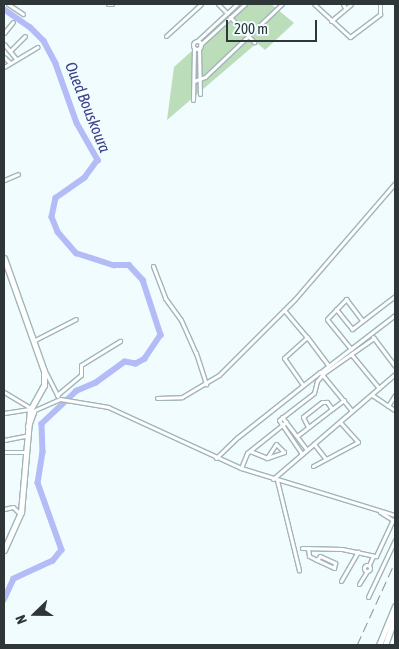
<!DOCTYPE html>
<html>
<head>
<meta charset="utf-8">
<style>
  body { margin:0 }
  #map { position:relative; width:399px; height:649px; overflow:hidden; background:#f0fcfe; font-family:"Asap Condensed",sans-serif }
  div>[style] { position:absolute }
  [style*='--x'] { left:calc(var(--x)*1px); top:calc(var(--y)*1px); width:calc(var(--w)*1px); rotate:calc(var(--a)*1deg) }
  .green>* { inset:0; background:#bbddba }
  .river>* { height:5.5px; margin:-2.75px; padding:0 2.75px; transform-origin:2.75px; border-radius:2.75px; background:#b4bcf8 }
  .roads { filter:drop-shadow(1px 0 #a2b5b9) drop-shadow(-1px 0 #a2b5b9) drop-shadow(0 1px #a2b5b9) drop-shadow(0 -1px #a2b5b9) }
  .street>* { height:3px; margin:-1.5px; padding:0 1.5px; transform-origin:1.5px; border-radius:1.5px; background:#fff }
  .street>.ring { margin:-1.5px; padding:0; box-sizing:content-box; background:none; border:3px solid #fff; border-radius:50% }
  .secondary>* { height:5px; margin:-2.5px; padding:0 2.5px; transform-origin:2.5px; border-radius:2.5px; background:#fff }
  .rail>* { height:1px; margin-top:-0.5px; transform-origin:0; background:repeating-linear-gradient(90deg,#8b9597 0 10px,transparent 0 15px) }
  span { translate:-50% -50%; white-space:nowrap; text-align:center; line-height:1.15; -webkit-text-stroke:4px #f0fcfe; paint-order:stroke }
  .water-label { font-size:16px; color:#3d4186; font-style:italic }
  .frame { position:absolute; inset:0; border:5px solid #2e3638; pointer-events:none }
  .north { position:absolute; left:10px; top:589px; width:50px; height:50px; -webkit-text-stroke:4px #f0fcfe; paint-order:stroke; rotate:248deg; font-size:14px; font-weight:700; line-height:20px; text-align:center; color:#2e3638 }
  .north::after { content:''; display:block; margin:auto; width:18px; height:22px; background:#2e3638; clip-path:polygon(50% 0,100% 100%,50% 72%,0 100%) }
  .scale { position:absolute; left:226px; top:20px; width:91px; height:22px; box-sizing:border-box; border:2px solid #2e3638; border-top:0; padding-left:6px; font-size:15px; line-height:18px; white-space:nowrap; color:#2e3638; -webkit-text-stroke:4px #f0fcfe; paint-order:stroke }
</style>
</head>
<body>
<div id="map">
  <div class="green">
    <div style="clip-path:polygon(244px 4px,271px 4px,294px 23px,265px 50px,257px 43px,167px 120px,174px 67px)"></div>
  </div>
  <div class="river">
    <div style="--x:4;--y:9;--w:32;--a:35"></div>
    <div style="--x:30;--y:27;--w:20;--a:45"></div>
    <div style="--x:44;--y:41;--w:26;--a:62"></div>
    <div style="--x:56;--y:64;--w:63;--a:70.4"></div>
    <div style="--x:77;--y:123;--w:43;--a:60.4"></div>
    <div style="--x:98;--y:160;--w:22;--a:126"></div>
    <div style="--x:85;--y:178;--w:35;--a:145"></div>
    <div style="--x:56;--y:198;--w:19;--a:102"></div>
    <div style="--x:52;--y:217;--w:16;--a:68"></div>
    <div style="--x:58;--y:232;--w:28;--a:49"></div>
    <div style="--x:76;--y:253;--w:40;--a:18"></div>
    <div style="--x:114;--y:265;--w:15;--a:0"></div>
    <div style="--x:129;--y:265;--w:21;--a:47"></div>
    <div style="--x:143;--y:280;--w:58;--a:71.9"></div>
    <div style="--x:161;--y:335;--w:29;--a:124"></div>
    <div style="--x:145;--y:359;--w:10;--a:151"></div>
    <div style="--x:136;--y:364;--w:11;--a:-170"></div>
    <div style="--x:125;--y:362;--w:36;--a:144"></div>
    <div style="--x:96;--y:383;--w:21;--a:157"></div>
    <div style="--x:77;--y:391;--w:48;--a:136.7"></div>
    <div style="--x:42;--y:424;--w:28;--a:88"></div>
    <div style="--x:43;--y:452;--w:31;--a:99"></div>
    <div style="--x:38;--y:483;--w:71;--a:70.3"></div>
    <div style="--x:62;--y:550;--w:14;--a:129"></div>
    <div style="--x:53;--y:561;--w:43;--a:155.2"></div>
    <div style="--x:14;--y:579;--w:23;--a:115"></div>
  </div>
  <div class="roads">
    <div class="street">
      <div style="--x:8;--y:4;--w:18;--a:34"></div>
      <div style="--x:108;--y:4;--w:4;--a:0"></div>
      <div style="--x:218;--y:4;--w:13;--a:45"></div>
      <div style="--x:314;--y:4;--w:49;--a:42.5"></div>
      <div style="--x:350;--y:37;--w:38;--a:-37"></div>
      <div style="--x:380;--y:14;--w:10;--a:-90"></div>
      <div style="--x:343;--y:4;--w:4;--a:63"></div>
      <div style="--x:230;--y:17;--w:35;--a:46"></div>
      <div style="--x:331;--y:21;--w:26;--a:-40"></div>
      <div style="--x:4;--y:33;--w:14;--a:-51"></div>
      <div style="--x:166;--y:36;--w:47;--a:-42.4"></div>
      <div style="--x:197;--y:41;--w:54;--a:-42.8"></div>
      <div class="ring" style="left:193px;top:41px;width:5px;height:5px"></div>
      <div style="--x:4;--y:44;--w:19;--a:51"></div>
      <div style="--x:200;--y:45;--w:61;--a:-42.3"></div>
      <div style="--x:199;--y:48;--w:46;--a:88.8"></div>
      <div style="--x:10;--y:51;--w:21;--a:-45"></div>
      <div style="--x:4;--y:57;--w:8;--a:45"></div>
      <div style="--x:4;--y:67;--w:39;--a:-31"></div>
      <div style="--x:194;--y:81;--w:12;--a:-20"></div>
      <div style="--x:205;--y:77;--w:106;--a:-43.5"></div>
      <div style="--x:193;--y:100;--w:52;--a:-88.9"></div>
      <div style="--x:4;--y:180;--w:15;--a:-23"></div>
      <div style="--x:153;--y:266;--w:34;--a:69"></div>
      <div style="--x:165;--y:298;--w:27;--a:54"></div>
      <div style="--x:181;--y:320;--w:36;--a:66"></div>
      <div style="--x:196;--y:353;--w:33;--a:72"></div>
      <div style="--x:336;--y:309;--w:26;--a:51"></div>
      <div style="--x:352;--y:329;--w:54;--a:-37.5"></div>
      <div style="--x:284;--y:310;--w:35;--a:50"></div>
      <div style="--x:373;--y:337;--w:36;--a:53"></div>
      <div style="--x:33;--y:341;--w:48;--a:-27.1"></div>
      <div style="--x:351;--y:349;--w:38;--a:-129"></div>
      <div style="--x:327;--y:319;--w:28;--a:-46"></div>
      <div style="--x:346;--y:299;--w:26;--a:53"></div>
      <div style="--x:351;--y:354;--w:44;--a:50.5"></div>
      <div style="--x:45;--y:371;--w:28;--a:63"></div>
      <div style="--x:322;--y:371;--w:92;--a:-37.5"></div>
      <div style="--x:303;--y:385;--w:33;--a:-125"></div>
      <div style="--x:284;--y:358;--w:31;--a:-42"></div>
      <div style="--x:307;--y:337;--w:36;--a:53"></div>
      <div style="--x:4;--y:392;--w:31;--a:31"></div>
      <div style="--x:57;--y:395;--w:31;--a:-40"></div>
      <div style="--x:81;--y:375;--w:10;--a:-90"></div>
      <div style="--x:81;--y:365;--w:46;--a:-31.6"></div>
      <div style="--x:372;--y:395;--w:27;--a:34"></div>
      <div style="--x:157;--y:398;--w:25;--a:-2"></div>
      <div style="--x:182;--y:397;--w:43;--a:-30.7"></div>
      <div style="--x:219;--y:375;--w:107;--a:-45"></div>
      <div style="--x:295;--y:299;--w:153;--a:-49.2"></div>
      <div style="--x:388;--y:406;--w:13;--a:-58"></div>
      <div style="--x:332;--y:409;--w:15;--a:-37"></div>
      <div style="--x:35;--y:410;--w:27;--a:-24"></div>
      <div style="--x:60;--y:399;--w:49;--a:9.5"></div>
      <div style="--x:108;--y:407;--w:146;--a:24.6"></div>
      <div style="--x:241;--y:468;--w:161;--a:17"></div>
      <div style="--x:4;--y:413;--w:26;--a:-9"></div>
      <div style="--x:282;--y:417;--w:41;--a:52.9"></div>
      <div style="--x:297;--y:436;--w:44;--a:-37.6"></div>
      <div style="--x:332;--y:409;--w:9;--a:-126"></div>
      <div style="--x:327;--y:402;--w:5;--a:180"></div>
      <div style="--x:322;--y:402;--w:24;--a:142"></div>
      <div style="--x:303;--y:417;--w:11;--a:63"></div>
      <div style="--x:4;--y:440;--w:21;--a:-11"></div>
      <div style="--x:314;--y:444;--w:18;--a:52"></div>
      <div style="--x:250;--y:451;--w:18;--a:22"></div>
      <div style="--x:267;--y:458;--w:18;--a:-19"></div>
      <div style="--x:284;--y:452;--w:11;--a:-135"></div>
      <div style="--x:276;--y:444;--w:17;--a:123"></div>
      <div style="--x:4;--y:452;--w:20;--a:0"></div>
      <div style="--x:302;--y:454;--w:41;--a:-124.1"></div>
      <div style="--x:279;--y:420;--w:44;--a:-37.6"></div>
      <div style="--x:314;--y:393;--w:12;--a:-76"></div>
      <div style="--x:317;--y:381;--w:11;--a:-49"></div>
      <div style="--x:324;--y:373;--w:61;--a:-35"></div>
      <div style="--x:216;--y:458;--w:30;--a:-44"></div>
      <div style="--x:238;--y:437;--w:105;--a:-38.4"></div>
      <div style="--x:320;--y:372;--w:50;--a:50.6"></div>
      <div style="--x:313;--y:466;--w:51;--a:-28.1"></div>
      <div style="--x:358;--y:442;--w:27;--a:-132"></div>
      <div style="--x:241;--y:468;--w:16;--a:-68"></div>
      <div style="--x:247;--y:453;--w:50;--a:-38.5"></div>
      <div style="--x:273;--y:479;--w:161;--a:-40.7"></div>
      <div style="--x:277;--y:480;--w:93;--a:76.3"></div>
      <div style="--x:4;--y:509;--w:9;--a:-13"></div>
      <div style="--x:13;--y:507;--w:10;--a:45"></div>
      <div style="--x:380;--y:512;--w:15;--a:32"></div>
      <div style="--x:302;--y:548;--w:40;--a:1.4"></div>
      <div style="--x:342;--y:549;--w:35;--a:12"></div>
      <div style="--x:376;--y:556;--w:40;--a:-65"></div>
      <div style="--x:308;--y:548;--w:8;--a:83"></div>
      <div style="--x:309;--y:556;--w:9;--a:27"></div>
      <div style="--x:320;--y:556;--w:17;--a:25"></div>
      <div style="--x:335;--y:563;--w:5;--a:101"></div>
      <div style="--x:334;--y:568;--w:19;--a:-155"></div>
      <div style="--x:317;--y:560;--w:5;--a:-53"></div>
      <div style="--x:369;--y:565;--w:10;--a:-66"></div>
      <div class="ring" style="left:364px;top:565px;width:3px;height:3px"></div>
      <div style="--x:341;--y:581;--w:34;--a:-60"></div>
      <div style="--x:359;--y:584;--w:15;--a:-58"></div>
      <div style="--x:368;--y:597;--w:63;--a:-64.7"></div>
    </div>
    <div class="secondary">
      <div style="--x:4;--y:258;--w:120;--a:70.5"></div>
      <div style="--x:44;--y:371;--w:14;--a:90"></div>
      <div style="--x:44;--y:385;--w:25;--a:119"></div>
      <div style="--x:28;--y:426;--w:15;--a:-70"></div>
      <div style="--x:4;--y:550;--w:42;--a:-65.9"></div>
      <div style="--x:21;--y:512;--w:102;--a:-85"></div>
      <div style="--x:379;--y:645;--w:42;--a:-67.7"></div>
      <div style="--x:385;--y:645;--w:29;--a:-70"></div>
    </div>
  </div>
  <div class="rail">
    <div style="--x:357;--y:645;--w:91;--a:-65.4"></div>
  </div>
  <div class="water-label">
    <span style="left:88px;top:107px;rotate:68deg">Oued Bouskoura</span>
  </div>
  <div class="frame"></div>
  <div class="north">N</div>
  <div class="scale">200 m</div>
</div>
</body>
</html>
